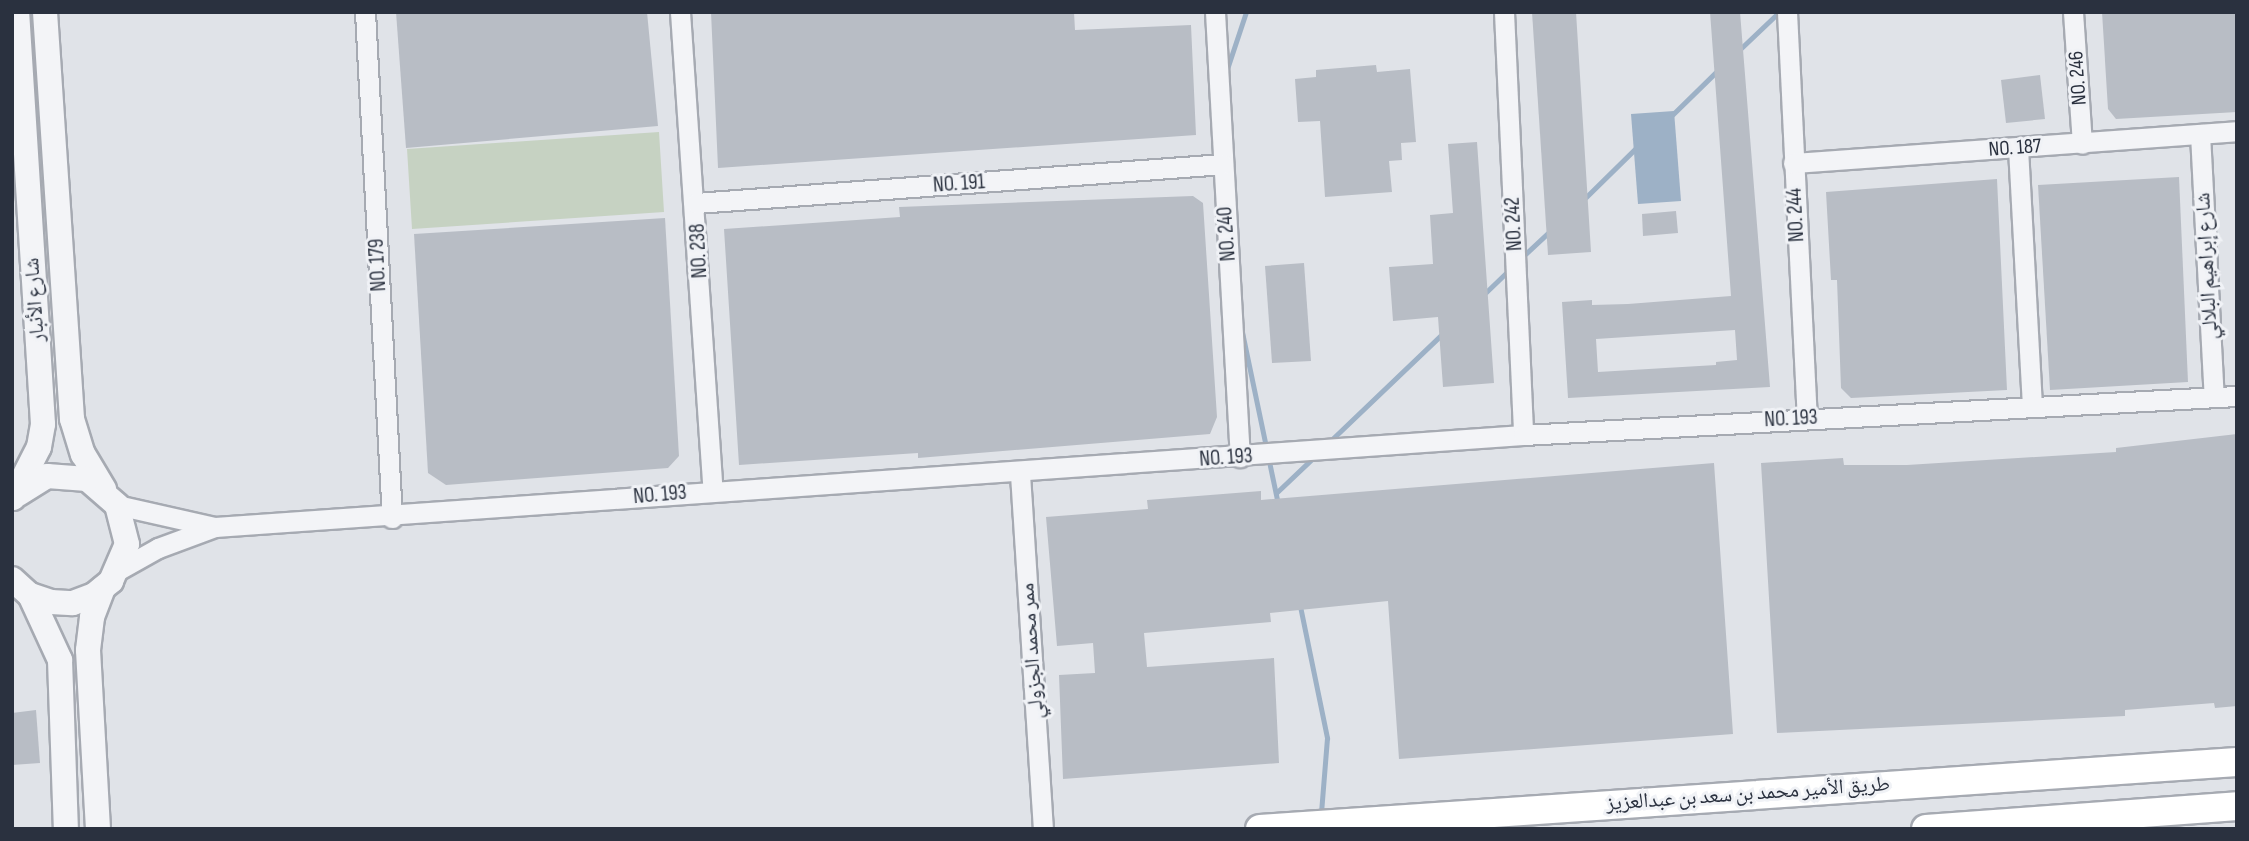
<!DOCTYPE html>
<html>
<head>
<meta charset="utf-8">
<style>
  body { margin:0 }
  #map { position:relative; width:2249px; height:841px; overflow:hidden; background:#e0e3e8; font-family:"Sofia Sans Condensed","Noto Naskh Arabic",sans-serif }
  div>[style] { position:absolute }
  [style*='--x'] { left:calc(var(--x)*1px); top:calc(var(--y)*1px); width:calc(var(--w)*1px); rotate:calc(var(--a)*1deg) }
  .green>* { inset:0; background:#c6d2c2 }
  .water>* { inset:0; background:#9db1c6 }
  .stream>* { height:5px; margin:-2.5px; padding:0 2.5px; transform-origin:2.5px; border-radius:2.5px; background:#9db1c6 }
  .building>* { inset:0; background:#b8bdc5 }
  .roads { filter:drop-shadow(2px 0 #a6aab2) drop-shadow(-2px 0 #a6aab2) drop-shadow(0 2px #a6aab2) drop-shadow(0 -2px #a6aab2) }
  .minor>* { height:19px; margin:-9.5px; padding:0 9.5px; transform-origin:9.5px; border-radius:9.5px; background:#f3f4f7 }
  .tertiary>* { height:24px; margin:-12px; padding:0 12px; transform-origin:12px; border-radius:12px; background:#f3f4f7 }
  .secondary>* { height:28px; margin:-14px; padding:0 14px; transform-origin:14px; border-radius:14px; background:#fff }
  span { translate:-50% -50%; white-space:nowrap; text-align:center; line-height:1.15; -webkit-text-stroke:6px #f0f2f6; paint-order:stroke }
  .street-label { font-size:21px; color:#2a313f }
  .frame { position:absolute; inset:0; border:14px solid #2a313f; pointer-events:none }
</style>
</head>
<body>
<div id="map">
  <div class="green">
    <div style="clip-path:polygon(659px 132px,664px 212px,412px 229px,407px 149px)"></div>
  </div>
  <div class="water">
    <div style="clip-path:polygon(1674px 111px,1681px 201px,1638px 204px,1631px 114px)"></div>
  </div>
  <div class="stream">
    <div style="--x:1738;--y:51;--w:57;--a:-43.6"></div>
    <div style="--x:1226;--y:72;--w:63;--a:-71.6"></div>
    <div style="--x:1670;--y:117;--w:67;--a:-44.4"></div>
    <div style="--x:1584;--y:199;--w:74;--a:-44.5"></div>
    <div style="--x:1520;--y:259;--w:42;--a:-43.1"></div>
    <div style="--x:1482;--y:296;--w:40;--a:-44"></div>
    <div style="--x:1242;--y:332;--w:176;--a:78.2"></div>
    <div style="--x:1328;--y:443;--w:158;--a:-43.7"></div>
    <div style="--x:1276;--y:493;--w:55;--a:-43.5"></div>
    <div style="--x:1300;--y:606;--w:135;--a:78.4"></div>
    <div style="--x:1327;--y:738;--w:75;--a:94.6"></div>
  </div>
  <div class="building">
    <div style="clip-path:polygon(396px 12px,647px 12px,658px 126px,406px 148px)"></div>
    <div style="clip-path:polygon(711px 12px,1074px 12px,1075px 30px,1191px 25px,1196px 135px,718px 168px)"></div>
    <div style="clip-path:polygon(1532px 12px,1576px 12px,1591px 252px,1548px 255px)"></div>
    <div style="clip-path:polygon(evenodd,1710px 12px,1740px 12px,1770px 387px,1568px 398px,1562px 302px,1592px 300px,1592px 305px,1628px 304px,1731px 296px,1710px 12px,1735px 330px,1737px 360px,1716px 362px,1716px 365px,1598px 372px,1596px 339px,1735px 330px)"></div>
    <div style="clip-path:polygon(2102px 12px,2237px 12px,2237px 112px,2116px 119px,2108px 109px)"></div>
    <div style="clip-path:polygon(1376px 65px,1377px 72px,1410px 69px,1416px 142px,1401px 143px,1402px 160px,1389px 161px,1392px 192px,1325px 197px,1320px 121px,1298px 122px,1295px 79px,1316px 77px,1316px 70px)"></div>
    <div style="clip-path:polygon(2040px 75px,2045px 119px,2006px 123px,2001px 80px)"></div>
    <div style="clip-path:polygon(1477px 142px,1494px 383px,1443px 387px,1438px 317px,1393px 321px,1389px 267px,1433px 264px,1430px 215px,1453px 213px,1448px 144px)"></div>
    <div style="clip-path:polygon(2179px 177px,2188px 382px,2050px 390px,2038px 185px)"></div>
    <div style="clip-path:polygon(1997px 179px,2007px 390px,1851px 398px,1841px 388px,1837px 280px,1831px 280px,1826px 192px)"></div>
    <div style="clip-path:polygon(1193px 196px,1203px 203px,1217px 417px,1210px 434px,918px 458px,918px 453px,739px 465px,724px 229px,900px 217px,899px 207px)"></div>
    <div style="clip-path:polygon(1676px 211px,1678px 233px,1643px 236px,1642px 214px)"></div>
    <div style="clip-path:polygon(665px 218px,679px 456px,668px 468px,446px 485px,428px 473px,414px 234px)"></div>
    <div style="clip-path:polygon(1304px 263px,1311px 361px,1272px 363px,1265px 266px)"></div>
    <div style="clip-path:polygon(2237px 434px,2237px 706px,2215px 708px,2214px 703px,2125px 710px,2125px 716px,1777px 733px,1761px 463px,1843px 458px,1844px 465px,1907px 465px,2116px 452px,2116px 448px)"></div>
    <div style="clip-path:polygon(1714px 463px,1733px 734px,1399px 759px,1388px 601px,1270px 613px,1271px 622px,1144px 633px,1147px 667px,1274px 658px,1279px 763px,1063px 779px,1059px 675px,1095px 673px,1093px 643px,1057px 646px,1046px 517px,1148px 509px,1147px 500px,1261px 491px,1261px 500px)"></div>
    <div style="clip-path:polygon(36px 710px,40px 763px,12px 765px,12px 713px)"></div>
  </div>
  <div class="roads">
    <div class="minor">
      <div style="--x:365;--y:12;--w:507;--a:86.95"></div>
      <div style="--x:680;--y:12;--w:479;--a:86.1"></div>
      <div style="--x:1215;--y:12;--w:446;--a:86.8"></div>
      <div style="--x:1504;--y:12;--w:423;--a:87.4"></div>
      <div style="--x:1787;--y:12;--w:406;--a:87.2"></div>
      <div style="--x:2073;--y:12;--w:132;--a:86.1"></div>
      <div style="--x:2200;--y:134;--w:263;--a:87"></div>
      <div style="--x:2018;--y:148;--w:259;--a:86.9"></div>
      <div style="--x:1793;--y:163;--w:445;--a:-4.1"></div>
      <div style="--x:696;--y:203;--w:528;--a:-4.23"></div>
      <div style="--x:1020;--y:474;--w:356;--a:86.3"></div>
      <div style="--x:117;--y:505;--w:100;--a:12.7"></div>
      <div style="--x:215;--y:527;--w:1311;--a:-4.02"></div>
      <div style="--x:1523;--y:435;--w:715;--a:-3.13"></div>
      <div style="--x:117;--y:571;--w:47;--a:-29.3"></div>
      <div style="--x:158;--y:548;--w:61;--a:-20.2"></div>
    </div>
    <div class="tertiary">
      <div style="--x:45;--y:12;--w:408;--a:86.2"></div>
      <div style="--x:72;--y:419;--w:37;--a:73"></div>
      <div style="--x:83;--y:454;--w:41;--a:59"></div>
      <div style="--x:13;--y:498;--w:57;--a:-63"></div>
      <div style="--x:39;--y:447;--w:23;--a:-80"></div>
      <div style="--x:43;--y:424;--w:413;--a:-93.6"></div>
      <div style="--x:12;--y:579;--w:24;--a:42"></div>
      <div style="--x:30;--y:595;--w:22;--a:18"></div>
      <div style="--x:51;--y:602;--w:22;--a:3"></div>
      <div style="--x:73;--y:603;--w:22;--a:-21"></div>
      <div style="--x:94;--y:595;--w:22;--a:-39"></div>
      <div style="--x:111;--y:581;--w:40;--a:-66.6"></div>
      <div style="--x:127;--y:544;--w:40;--a:-104.4"></div>
      <div style="--x:117;--y:505;--w:40;--a:-139"></div>
      <div style="--x:87;--y:479;--w:40;--a:-175.7"></div>
      <div style="--x:47;--y:476;--w:34;--a:148"></div>
      <div style="--x:30;--y:595;--w:72;--a:65.2"></div>
      <div style="--x:60;--y:660;--w:169;--a:88"></div>
      <div style="--x:98;--y:829;--w:179;--a:-93.2"></div>
      <div style="--x:88;--y:650;--w:33;--a:-83"></div>
      <div style="--x:92;--y:617;--w:31;--a:-69"></div>
    </div>
    <div class="secondary">
      <div style="--x:1260;--y:829;--w:979;--a:-3.92"></div>
      <div style="--x:1926;--y:829;--w:312;--a:-4.2"></div>
    </div>
  </div>
  <div class="street-label">
    <span style="left:2078px;top:78px;rotate:-94deg">NO. 246</span>
    <span style="left:2015px;top:148px;rotate:-4deg">NO. 187</span>
    <span style="left:959px;top:184px;rotate:-4deg">NO. 191</span>
    <span style="left:1796px;top:215px;rotate:-93deg">NO. 244</span>
    <span style="left:1514px;top:224px;rotate:-93deg">NO. 242</span>
    <span style="left:1227px;top:234px;rotate:-94deg">NO. 240</span>
    <span style="left:699px;top:251px;rotate:-93deg">NO. 238</span>
    <span style="left:378px;top:265px;rotate:-93deg">NO. 179</span>
    <span style="left:2207px;top:266px;rotate:-93deg">شارع إبراهيم البلالي</span>
    <span style="left:35px;top:300px;rotate:-94deg">شارع الأنبار</span>
    <span style="left:1791px;top:419px;rotate:-3deg">NO. 193</span>
    <span style="left:1226px;top:458px;rotate:-4deg">NO. 193</span>
    <span style="left:660px;top:495px;rotate:-5deg">NO. 193</span>
    <span style="left:1032px;top:651px;rotate:-94deg">ممر محمد الجزولي</span>
    <span style="left:1748px;top:794px;rotate:-4deg">طريق الأمير محمد بن سعد بن عبدالعزيز</span>
  </div>
  <div class="frame"></div>
</div>
</body>
</html>
